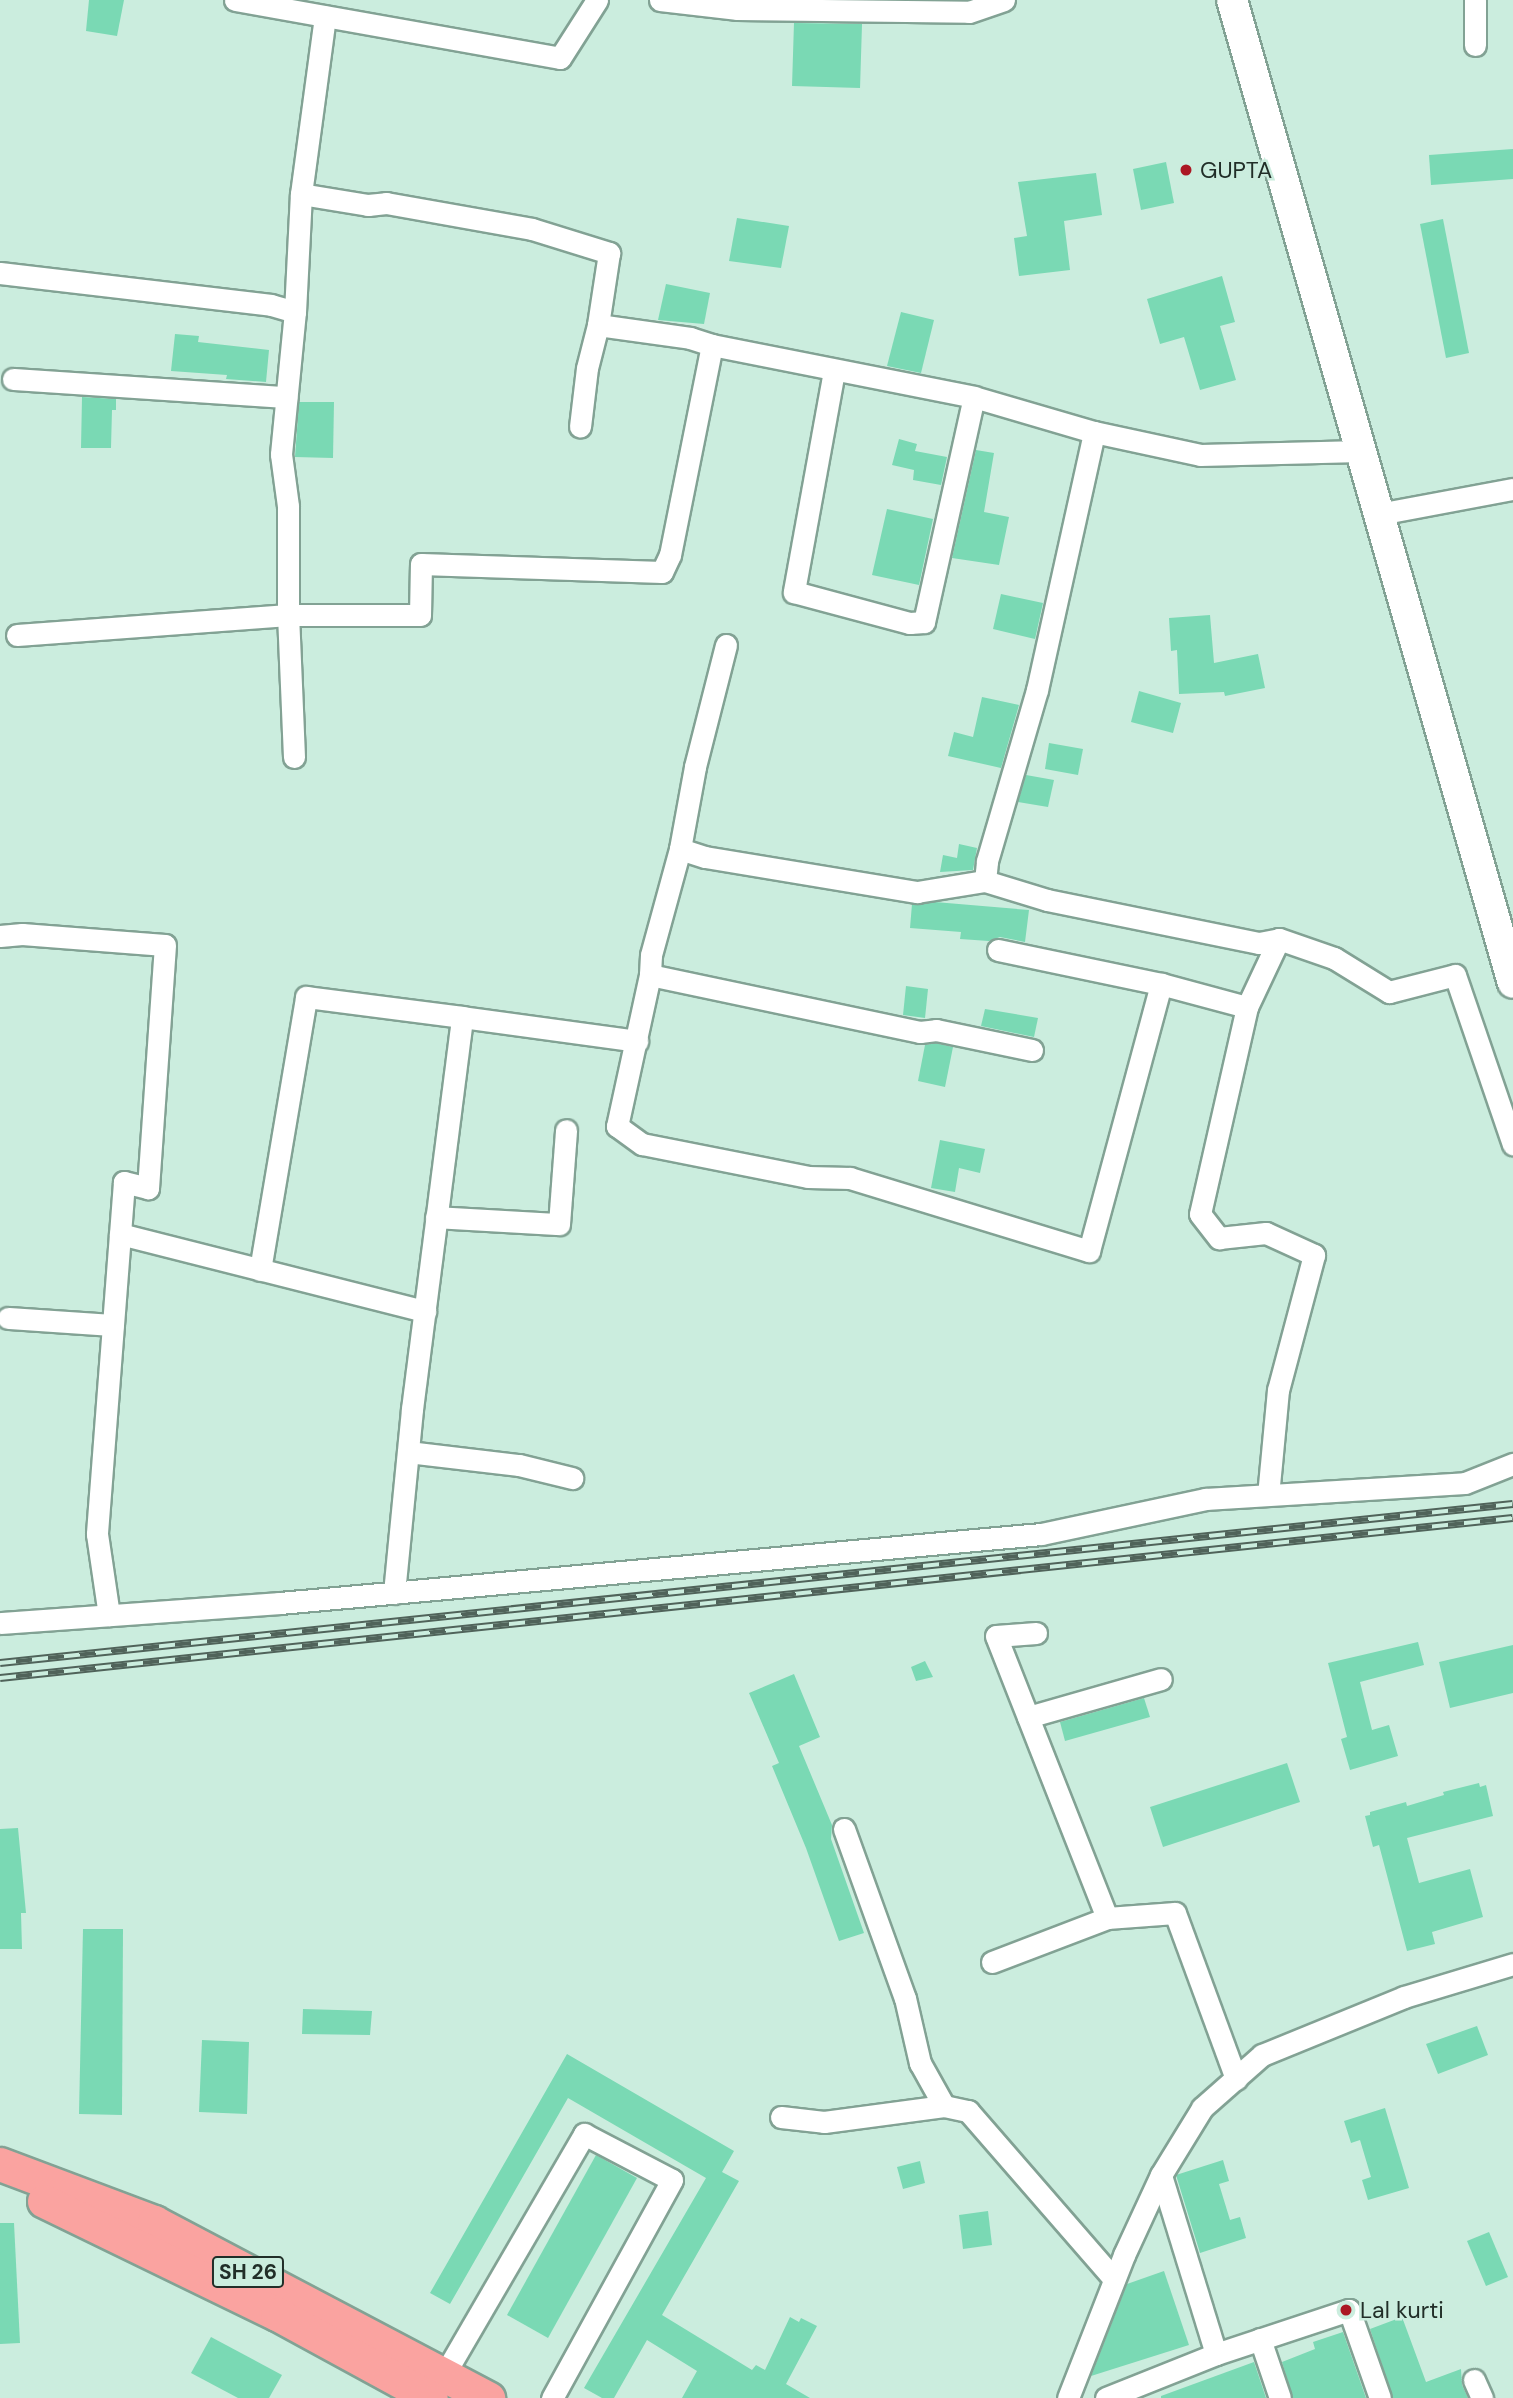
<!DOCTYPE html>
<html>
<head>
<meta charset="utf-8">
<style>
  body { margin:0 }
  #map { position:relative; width:1513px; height:2398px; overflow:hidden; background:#cbedde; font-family:"DM Sans",sans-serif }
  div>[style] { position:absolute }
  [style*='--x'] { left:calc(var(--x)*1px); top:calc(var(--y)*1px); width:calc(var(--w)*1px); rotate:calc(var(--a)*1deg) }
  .building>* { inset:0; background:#7ad9b4 }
  .roads { filter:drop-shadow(2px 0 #82a294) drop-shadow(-2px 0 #82a294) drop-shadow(0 2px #82a294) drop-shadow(0 -2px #82a294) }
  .minor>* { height:21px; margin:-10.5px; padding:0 10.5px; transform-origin:10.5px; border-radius:10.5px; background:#fff }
  .secondary>* { height:30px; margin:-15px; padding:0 15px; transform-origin:15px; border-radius:15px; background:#fff }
  .primary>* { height:33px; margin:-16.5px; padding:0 16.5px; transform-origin:16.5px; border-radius:16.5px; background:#faa3a0 }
  .rail>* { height:8px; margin-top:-4px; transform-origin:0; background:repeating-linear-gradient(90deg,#cbedde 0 16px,#50635a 0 32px); box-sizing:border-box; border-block:2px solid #50635a }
  .dots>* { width:19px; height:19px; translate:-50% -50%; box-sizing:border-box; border:4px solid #cbedde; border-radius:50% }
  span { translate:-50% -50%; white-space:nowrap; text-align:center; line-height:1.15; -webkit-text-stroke:5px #cbedde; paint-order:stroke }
  .shield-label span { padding:2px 5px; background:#cbedde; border:2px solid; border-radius:5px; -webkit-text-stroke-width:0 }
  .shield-label { font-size:21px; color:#212e28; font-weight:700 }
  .poi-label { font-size:23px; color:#212e28 }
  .left { translate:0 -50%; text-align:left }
</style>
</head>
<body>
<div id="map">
  <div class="building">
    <div style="clip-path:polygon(89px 0,124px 0,117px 36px,86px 31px)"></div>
    <div style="clip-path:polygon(794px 23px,862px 24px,860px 88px,792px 86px)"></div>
    <div style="clip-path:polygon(1513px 149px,1513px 179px,1431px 185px,1429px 155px)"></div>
    <div style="clip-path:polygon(1166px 162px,1174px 203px,1141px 210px,1133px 169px)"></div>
    <div style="clip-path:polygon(1096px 173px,1102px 215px,1064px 221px,1070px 270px,1019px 276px,1014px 238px,1027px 236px,1018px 182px)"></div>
    <div style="clip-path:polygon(737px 218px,789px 226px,781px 268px,729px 261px)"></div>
    <div style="clip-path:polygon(1443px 219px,1469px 353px,1446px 358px,1420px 224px)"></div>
    <div style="clip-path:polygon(1222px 276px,1235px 322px,1220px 326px,1236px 380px,1200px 390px,1184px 337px,1160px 344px,1147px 299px)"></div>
    <div style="clip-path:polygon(666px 284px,710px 293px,704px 324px,658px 320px)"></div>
    <div style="clip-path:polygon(901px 312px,934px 320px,921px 373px,887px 366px)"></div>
    <div style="clip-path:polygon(175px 334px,199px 336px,198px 342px,269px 350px,266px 382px,226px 379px,227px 375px,171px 371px)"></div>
    <div style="clip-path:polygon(82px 397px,116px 399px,116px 410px,112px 410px,111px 448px,81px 448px)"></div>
    <div style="clip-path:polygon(299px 402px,334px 402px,333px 458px,295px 457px)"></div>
    <div style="clip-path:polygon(899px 439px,917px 444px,915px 451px,947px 457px,941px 485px,913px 480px,914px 470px,892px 465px)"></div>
    <div style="clip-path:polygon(976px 450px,994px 453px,984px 512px,1009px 517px,999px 565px,952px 558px)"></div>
    <div style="clip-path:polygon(887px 509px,933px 519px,919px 585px,872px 575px)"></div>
    <div style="clip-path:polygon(1001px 594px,1043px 603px,1035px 639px,993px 629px)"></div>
    <div style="clip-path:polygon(1210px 615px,1214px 663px,1258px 654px,1265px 688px,1225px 696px,1224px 692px,1179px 694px,1177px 650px,1171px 651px,1169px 618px)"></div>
    <div style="clip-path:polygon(1139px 691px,1181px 703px,1173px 733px,1131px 722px)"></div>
    <div style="clip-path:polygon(982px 697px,1019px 705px,1001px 768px,948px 756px,954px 732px,973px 737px)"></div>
    <div style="clip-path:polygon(1049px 743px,1083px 749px,1078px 775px,1045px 769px)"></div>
    <div style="clip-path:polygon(1026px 775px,1054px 780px,1048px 807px,1018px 802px)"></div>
    <div style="clip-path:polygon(959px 844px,977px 848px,973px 870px,940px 872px,943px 855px,957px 858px)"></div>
    <div style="clip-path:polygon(935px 902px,1029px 910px,1025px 942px,1000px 937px,989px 941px,960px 939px,961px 932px,910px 928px,912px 904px)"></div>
    <div style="clip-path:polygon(906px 986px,928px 989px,925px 1018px,903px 1015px)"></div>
    <div style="clip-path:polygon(985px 1009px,1038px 1018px,1034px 1037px,981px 1026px)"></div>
    <div style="clip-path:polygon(935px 1043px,953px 1047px,945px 1087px,918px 1081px,925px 1045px)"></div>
    <div style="clip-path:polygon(940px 1140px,985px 1149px,980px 1173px,959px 1168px,955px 1192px,931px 1188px)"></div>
    <div style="clip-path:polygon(1418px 1642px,1424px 1665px,1360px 1682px,1372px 1730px,1389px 1725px,1398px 1756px,1350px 1770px,1341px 1739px,1347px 1737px,1328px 1663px)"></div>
    <div style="clip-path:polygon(1513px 1645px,1513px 1693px,1450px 1708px,1439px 1662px)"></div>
    <div style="clip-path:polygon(925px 1661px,933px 1677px,916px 1681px,911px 1667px)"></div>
    <div style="clip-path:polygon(794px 1674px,820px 1737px,799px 1746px,832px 1825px,831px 1839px,864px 1933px,839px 1941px,806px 1848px,772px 1766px,779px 1763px,749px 1693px)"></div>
    <div style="clip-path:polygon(1144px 1698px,1150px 1717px,1065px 1741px,1060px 1722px)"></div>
    <div style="clip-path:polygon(1287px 1763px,1300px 1802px,1163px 1847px,1150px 1807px)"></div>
    <div style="clip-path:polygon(1479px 1783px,1480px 1787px,1486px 1785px,1493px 1816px,1407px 1838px,1419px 1883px,1470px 1869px,1483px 1917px,1432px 1932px,1435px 1944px,1407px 1951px,1379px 1845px,1373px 1847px,1365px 1816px,1370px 1815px,1370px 1812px,1406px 1802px,1407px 1806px,1444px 1795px,1443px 1792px)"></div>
    <div style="clip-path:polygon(18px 1828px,26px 1913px,21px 1913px,22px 1949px,0 1949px,0 1829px)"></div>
    <div style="clip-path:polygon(83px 1929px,123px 1929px,122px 2115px,79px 2114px)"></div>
    <div style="clip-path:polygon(303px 2009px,372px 2011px,370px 2035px,302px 2034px)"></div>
    <div style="clip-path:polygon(1477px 2026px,1488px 2055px,1438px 2074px,1426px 2044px)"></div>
    <div style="clip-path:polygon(202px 2040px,249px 2042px,247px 2114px,199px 2112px)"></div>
    <div style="clip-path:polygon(567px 2054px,734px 2151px,722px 2172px,739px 2181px,662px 2315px,752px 2370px,756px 2365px,765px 2370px,790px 2317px,799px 2322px,801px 2318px,817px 2326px,786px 2384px,810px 2398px,682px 2398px,697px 2371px,647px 2340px,614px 2398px,602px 2398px,584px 2388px,706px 2178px,568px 2098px,450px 2304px,430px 2293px)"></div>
    <div style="clip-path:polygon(1385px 2108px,1409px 2188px,1368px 2200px,1362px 2180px,1371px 2177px,1360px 2140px,1351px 2143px,1344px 2121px)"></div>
    <div style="clip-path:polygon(596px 2155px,637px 2178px,548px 2338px,507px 2315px)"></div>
    <div style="clip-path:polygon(1223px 2160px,1229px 2181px,1219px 2184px,1230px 2220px,1240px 2217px,1246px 2238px,1200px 2253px,1176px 2175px)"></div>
    <div style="clip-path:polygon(920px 2161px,925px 2183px,903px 2189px,897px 2167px)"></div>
    <div style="clip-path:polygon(988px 2211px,992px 2245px,963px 2249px,959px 2215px)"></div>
    <div style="clip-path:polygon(0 2223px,14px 2223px,20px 2343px,0 2344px)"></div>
    <div style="clip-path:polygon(1489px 2232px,1508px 2277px,1486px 2286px,1467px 2241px)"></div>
    <div style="clip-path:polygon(1164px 2271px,1189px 2345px,1091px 2376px,1127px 2284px)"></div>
    <div style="clip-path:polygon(1402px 2317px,1426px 2382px,1461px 2369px,1462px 2385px,1468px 2398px,1393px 2398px,1370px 2329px)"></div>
    <div style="clip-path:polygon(1343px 2332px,1366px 2398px,1293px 2398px,1282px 2362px,1315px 2349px,1313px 2342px)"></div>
    <div style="clip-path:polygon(211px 2337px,282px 2375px,269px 2398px,238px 2398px,191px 2373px)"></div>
    <div style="clip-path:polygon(1254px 2362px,1266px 2398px,1161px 2398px,1161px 2396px)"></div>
  </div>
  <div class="roads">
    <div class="minor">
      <div style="--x:235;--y:0;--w:330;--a:10.1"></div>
      <div style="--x:560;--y:58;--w:69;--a:-57.5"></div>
      <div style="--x:660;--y:0;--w:78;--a:6.7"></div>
      <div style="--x:737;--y:9;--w:232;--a:0.7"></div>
      <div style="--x:969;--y:12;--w:37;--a:-19"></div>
      <div style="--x:1475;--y:45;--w:45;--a:-90"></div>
      <div style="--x:301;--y:194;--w:68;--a:9.3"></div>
      <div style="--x:368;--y:205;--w:18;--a:-6"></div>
      <div style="--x:386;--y:203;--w:148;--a:10.1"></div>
      <div style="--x:532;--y:229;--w:81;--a:17.3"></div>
      <div style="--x:609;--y:253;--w:73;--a:98.7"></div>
      <div style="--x:598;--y:325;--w:44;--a:104.3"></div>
      <div style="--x:587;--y:368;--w:59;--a:96.8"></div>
      <div style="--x:0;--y:273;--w:273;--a:6.7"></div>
      <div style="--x:271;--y:305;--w:25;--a:16"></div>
      <div style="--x:598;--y:325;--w:93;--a:8"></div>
      <div style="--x:690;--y:338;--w:23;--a:18"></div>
      <div style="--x:712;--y:345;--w:267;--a:11.2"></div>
      <div style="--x:974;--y:397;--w:125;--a:16.3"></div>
      <div style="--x:1094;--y:432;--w:108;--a:12.2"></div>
      <div style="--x:1200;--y:455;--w:161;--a:-1.4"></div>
      <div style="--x:834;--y:371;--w:225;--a:100.3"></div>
      <div style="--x:794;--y:592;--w:120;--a:15"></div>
      <div style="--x:910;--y:623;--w:14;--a:-4"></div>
      <div style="--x:924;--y:622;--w:230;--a:-77.5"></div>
      <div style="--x:13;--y:379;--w:274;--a:3.8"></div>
      <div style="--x:1379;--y:514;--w:136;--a:-10.6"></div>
      <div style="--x:17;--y:635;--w:272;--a:-4.2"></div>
      <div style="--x:288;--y:615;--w:132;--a:0"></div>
      <div style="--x:420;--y:615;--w:51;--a:-88.9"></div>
      <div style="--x:421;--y:564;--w:241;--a:1.9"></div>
      <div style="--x:662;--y:572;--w:19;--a:-65"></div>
      <div style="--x:670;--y:555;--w:214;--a:-78.7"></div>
      <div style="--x:726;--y:645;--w:126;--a:104.3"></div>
      <div style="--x:695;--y:767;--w:83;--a:100.4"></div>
      <div style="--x:680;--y:849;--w:110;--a:105.3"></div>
      <div style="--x:651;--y:955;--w:20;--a:93"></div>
      <div style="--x:650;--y:975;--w:155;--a:102.3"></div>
      <div style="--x:617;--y:1126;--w:31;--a:36"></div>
      <div style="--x:642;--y:1144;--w:169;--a:11.2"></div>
      <div style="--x:808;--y:1177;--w:42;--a:1.4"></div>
      <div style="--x:850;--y:1178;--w:250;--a:17"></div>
      <div style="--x:1089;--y:1251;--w:277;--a:-74.9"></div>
      <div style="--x:294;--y:757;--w:142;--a:-92.4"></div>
      <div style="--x:288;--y:615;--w:109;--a:-90"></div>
      <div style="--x:288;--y:506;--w:52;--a:-97.7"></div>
      <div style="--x:281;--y:454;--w:143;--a:-84.4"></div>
      <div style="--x:295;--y:312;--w:118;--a:-87.1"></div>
      <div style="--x:301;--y:194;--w:179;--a:-82.3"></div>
      <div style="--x:680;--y:849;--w:26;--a:18"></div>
      <div style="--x:705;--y:857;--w:215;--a:9.4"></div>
      <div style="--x:917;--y:892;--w:69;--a:-9.2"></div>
      <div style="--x:985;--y:881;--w:65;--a:17"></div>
      <div style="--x:1047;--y:900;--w:216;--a:11.5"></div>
      <div style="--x:1259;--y:943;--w:20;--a:-11"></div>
      <div style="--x:1279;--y:939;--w:75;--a:115.2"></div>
      <div style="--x:1247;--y:1007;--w:212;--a:102.8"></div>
      <div style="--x:1200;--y:1214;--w:31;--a:52"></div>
      <div style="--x:1219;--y:1238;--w:47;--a:-6.1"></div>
      <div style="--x:1266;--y:1233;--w:53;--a:24.6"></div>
      <div style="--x:1314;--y:1255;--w:140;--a:104.9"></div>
      <div style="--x:1278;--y:1390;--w:105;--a:95.4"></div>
      <div style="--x:985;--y:881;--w:20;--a:-84"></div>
      <div style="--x:987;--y:861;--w:178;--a:-73.7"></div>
      <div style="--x:1037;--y:690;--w:264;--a:-77.5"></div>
      <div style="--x:0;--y:936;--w:22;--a:-5"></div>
      <div style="--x:22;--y:934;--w:143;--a:4.4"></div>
      <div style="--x:165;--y:945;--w:244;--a:94"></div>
      <div style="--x:148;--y:1188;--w:25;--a:-166"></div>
      <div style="--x:124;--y:1182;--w:353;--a:94.4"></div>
      <div style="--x:97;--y:1534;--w:82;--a:81.6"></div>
      <div style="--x:1279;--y:939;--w:58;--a:19.1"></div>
      <div style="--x:1334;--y:958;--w:65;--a:31.7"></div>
      <div style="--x:1389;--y:992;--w:68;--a:-14.4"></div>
      <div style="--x:1455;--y:975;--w:179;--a:71.1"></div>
      <div style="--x:998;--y:950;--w:167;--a:11.8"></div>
      <div style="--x:1161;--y:984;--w:89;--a:15"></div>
      <div style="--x:650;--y:975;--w:276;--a:11.9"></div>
      <div style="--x:920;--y:1032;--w:16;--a:-7"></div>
      <div style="--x:936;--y:1030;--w:98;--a:11.8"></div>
      <div style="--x:436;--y:1217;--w:123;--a:3.3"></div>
      <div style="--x:559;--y:1224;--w:94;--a:-85.7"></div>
      <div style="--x:120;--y:1234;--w:315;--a:14.2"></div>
      <div style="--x:260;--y:1270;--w:277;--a:-80.4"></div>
      <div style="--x:306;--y:997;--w:157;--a:7.3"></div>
      <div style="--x:8;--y:1318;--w:105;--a:3.8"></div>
      <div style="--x:408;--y:1452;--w:112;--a:6.7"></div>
      <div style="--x:519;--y:1465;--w:55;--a:13.8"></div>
      <div style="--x:394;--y:1593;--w:185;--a:-84.4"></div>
      <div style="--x:412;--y:1409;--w:395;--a:-82.7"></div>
      <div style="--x:462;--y:1017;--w:177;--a:7.8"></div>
      <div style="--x:0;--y:1623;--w:281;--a:-4.1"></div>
      <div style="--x:280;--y:1603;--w:764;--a:-5.18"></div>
      <div style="--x:1041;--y:1534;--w:168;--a:-12"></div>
      <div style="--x:1205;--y:1499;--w:260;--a:-3.5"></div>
      <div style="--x:1465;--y:1483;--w:52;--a:-21.6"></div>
      <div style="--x:1036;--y:1633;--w:40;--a:175.7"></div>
      <div style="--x:996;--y:1636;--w:303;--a:68.5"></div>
      <div style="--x:1107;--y:1918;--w:68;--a:-4.2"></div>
      <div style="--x:1175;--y:1913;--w:177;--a:69.8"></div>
      <div style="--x:1028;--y:1717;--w:138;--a:-15.9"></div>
      <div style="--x:844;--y:1829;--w:180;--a:70.2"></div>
      <div style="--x:905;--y:1998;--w:67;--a:77"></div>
      <div style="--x:920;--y:2063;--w:49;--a:60.8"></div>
      <div style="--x:992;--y:1962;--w:123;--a:-20.9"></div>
      <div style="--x:781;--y:2117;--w:43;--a:6.6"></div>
      <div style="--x:824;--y:2122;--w:121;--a:-7.6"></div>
      <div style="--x:944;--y:2106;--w:25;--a:12"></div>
      <div style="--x:968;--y:2111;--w:221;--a:49"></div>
      <div style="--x:1260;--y:2339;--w:62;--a:71.3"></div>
      <div style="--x:1216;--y:2354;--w:140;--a:-18.3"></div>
      <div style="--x:1349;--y:2310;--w:93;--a:70.6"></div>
      <div style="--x:444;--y:2375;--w:279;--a:-59.8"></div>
      <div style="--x:584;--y:2134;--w:99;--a:27.6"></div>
      <div style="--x:672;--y:2180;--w:249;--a:118.8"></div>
      <div style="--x:1474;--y:2380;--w:20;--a:66"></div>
      <div style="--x:1068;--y:2398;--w:154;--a:-68.6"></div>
      <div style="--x:1124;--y:2255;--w:88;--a:-65.2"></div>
      <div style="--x:1161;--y:2175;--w:79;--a:-58.5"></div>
      <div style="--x:1202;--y:2108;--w:80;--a:-41.5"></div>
      <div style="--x:1262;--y:2055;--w:153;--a:-22.2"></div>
      <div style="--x:1404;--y:1997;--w:114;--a:-16.8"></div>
      <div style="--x:1106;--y:2398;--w:118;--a:-21.8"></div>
      <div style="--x:1216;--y:2354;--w:187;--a:-107.1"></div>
    </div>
    <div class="secondary">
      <div style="--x:1232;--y:0;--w:1022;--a:74.05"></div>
    </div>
    <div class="primary">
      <div style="--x:0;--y:2164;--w:165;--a:20.6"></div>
      <div style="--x:154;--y:2222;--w:378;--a:27.8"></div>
      <div style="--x:44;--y:2201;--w:259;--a:25.9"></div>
      <div style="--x:277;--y:2314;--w:175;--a:28.6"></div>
    </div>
  </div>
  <div class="rail">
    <div style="--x:0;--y:1663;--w:1521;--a:-6"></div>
    <div style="--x:0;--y:1678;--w:1521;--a:-6.04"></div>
  </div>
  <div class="dots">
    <div style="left:1186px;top:170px;background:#ab1723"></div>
    <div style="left:1346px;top:2310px;background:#ab1723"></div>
  </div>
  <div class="shield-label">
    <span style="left:248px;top:2272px">SH 26</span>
  </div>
  <div class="poi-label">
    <span class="left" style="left:1200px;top:170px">GUPTA</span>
    <span class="left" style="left:1360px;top:2310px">Lal kurti</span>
  </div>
</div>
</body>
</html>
